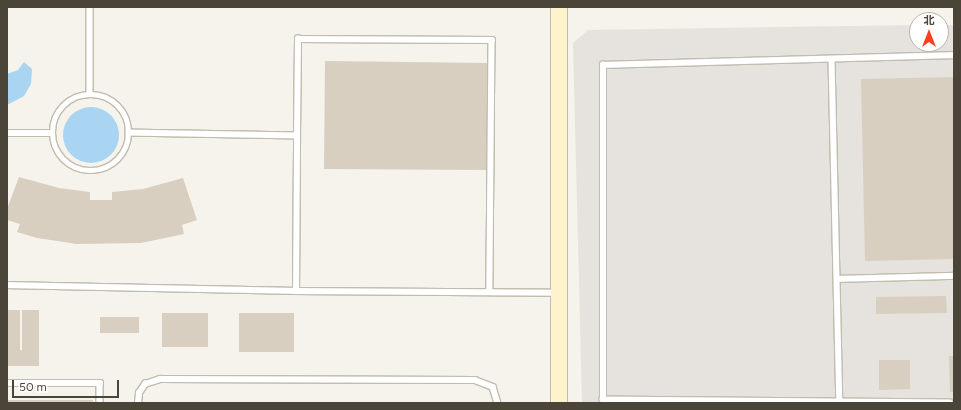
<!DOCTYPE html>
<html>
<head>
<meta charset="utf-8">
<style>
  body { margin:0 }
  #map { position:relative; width:961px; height:410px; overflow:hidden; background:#f6f3ec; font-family:Figtree,"Noto Sans SC",sans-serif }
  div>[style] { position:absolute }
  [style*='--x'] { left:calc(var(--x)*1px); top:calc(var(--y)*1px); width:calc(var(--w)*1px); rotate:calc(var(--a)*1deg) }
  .industrial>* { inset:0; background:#e6e2dd }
  .water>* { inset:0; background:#a9d4f2 }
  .round { border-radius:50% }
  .building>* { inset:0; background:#d8cfc1 }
  .roads { filter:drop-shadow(1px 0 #c2bbae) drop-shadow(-1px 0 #c2bbae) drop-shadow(0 1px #c2bbae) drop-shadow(0 -1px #c2bbae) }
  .lane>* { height:5.5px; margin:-2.75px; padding:0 2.75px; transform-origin:2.75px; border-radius:2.75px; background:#fff }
  .lane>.ring { margin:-2.75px; padding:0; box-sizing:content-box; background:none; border:5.5px solid #fff; border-radius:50% }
  .secondary>* { height:16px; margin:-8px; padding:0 8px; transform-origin:8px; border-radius:8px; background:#fff3cd }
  span { translate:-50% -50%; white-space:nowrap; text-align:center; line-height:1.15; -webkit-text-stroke:4px #fff; paint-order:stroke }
  .frame { position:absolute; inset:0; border:8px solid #4b4439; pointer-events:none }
  .north { position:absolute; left:909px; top:12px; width:40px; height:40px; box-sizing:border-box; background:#fff; border:1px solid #b7b4b0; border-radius:50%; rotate:0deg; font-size:11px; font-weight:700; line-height:16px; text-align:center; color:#4b4439 }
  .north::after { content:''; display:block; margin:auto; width:14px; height:18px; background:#fc3f1d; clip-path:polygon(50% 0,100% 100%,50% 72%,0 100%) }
  .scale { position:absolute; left:12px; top:380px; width:107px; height:18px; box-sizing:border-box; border:2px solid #4b4439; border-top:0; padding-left:5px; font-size:12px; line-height:14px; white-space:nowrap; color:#4b4439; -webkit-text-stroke:3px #fff; paint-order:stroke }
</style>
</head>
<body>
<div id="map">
  <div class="industrial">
    <div style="clip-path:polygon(917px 25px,917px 44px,941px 44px,941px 25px,954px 25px,954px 403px,582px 403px,573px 43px,588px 30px)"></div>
  </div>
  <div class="water">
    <div style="clip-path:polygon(24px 62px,32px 69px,31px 84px,24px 96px,7px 105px,7px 74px,18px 70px)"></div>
    <div class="round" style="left:63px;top:107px;width:56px;height:56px"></div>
  </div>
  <div class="building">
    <div style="clip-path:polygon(325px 61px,488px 63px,487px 170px,324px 169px)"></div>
    <div style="clip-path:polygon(954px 77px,954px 259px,865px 261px,861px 79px)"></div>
    <div style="clip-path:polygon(19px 177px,59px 188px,90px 192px,90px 200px,112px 200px,112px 192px,143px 189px,183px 178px,197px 220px,182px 225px,184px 234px,141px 243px,77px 244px,37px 238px,17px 232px,20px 224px,7px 220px,7px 209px)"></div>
    <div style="clip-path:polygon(946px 296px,947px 313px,876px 314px,876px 297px)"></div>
    <div style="clip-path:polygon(7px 310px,20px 310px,20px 350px,22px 350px,22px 310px,39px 310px,39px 366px,7px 366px)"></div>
    <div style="clip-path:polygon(162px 313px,208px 313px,208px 347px,162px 347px)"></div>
    <div style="clip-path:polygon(239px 313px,294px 313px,294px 352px,239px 352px)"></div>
    <div style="clip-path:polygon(100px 317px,139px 317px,139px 333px,100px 333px)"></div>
    <div style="clip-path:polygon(949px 356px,954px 356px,954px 392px,950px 392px)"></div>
    <div style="clip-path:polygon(879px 360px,910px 360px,910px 389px,879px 390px)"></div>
    <div style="clip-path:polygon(7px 400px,93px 400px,93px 403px,7px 403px)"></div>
  </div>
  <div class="roads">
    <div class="lane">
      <div style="--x:90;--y:7;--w:87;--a:90"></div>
      <div style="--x:832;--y:59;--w:343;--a:88.7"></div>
      <div class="ring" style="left:53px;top:95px;width:70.5px;height:70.5px"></div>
      <div style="--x:7;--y:133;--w:45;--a:0"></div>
      <div style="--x:297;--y:136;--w:97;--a:-89.4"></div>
      <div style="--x:298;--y:39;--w:194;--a:0.3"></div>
      <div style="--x:492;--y:40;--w:252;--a:90.5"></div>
      <div style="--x:837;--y:279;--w:117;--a:-1.5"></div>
      <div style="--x:7;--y:285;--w:289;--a:1.2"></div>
      <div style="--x:296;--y:291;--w:155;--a:-89.6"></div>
      <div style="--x:297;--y:136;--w:168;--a:-179"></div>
      <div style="--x:296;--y:291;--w:262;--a:0.4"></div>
      <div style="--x:7;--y:383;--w:93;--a:0"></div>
      <div style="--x:100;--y:383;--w:20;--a:90"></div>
      <div style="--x:138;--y:403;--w:10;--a:-84"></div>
      <div style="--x:139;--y:393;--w:11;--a:-56"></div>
      <div style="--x:145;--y:384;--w:16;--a:-18"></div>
      <div style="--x:160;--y:379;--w:315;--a:0.2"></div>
      <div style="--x:475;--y:380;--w:19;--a:21"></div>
      <div style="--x:493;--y:387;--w:17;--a:73"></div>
      <div style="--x:950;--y:403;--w:347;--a:-179.5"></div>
      <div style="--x:603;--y:400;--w:335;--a:-90"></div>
      <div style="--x:603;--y:65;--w:351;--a:-1.6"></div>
    </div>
    <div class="secondary">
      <div style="--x:559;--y:7;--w:396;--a:90"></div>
    </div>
  </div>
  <div class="frame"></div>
  <div class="north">北</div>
  <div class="scale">50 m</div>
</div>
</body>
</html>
